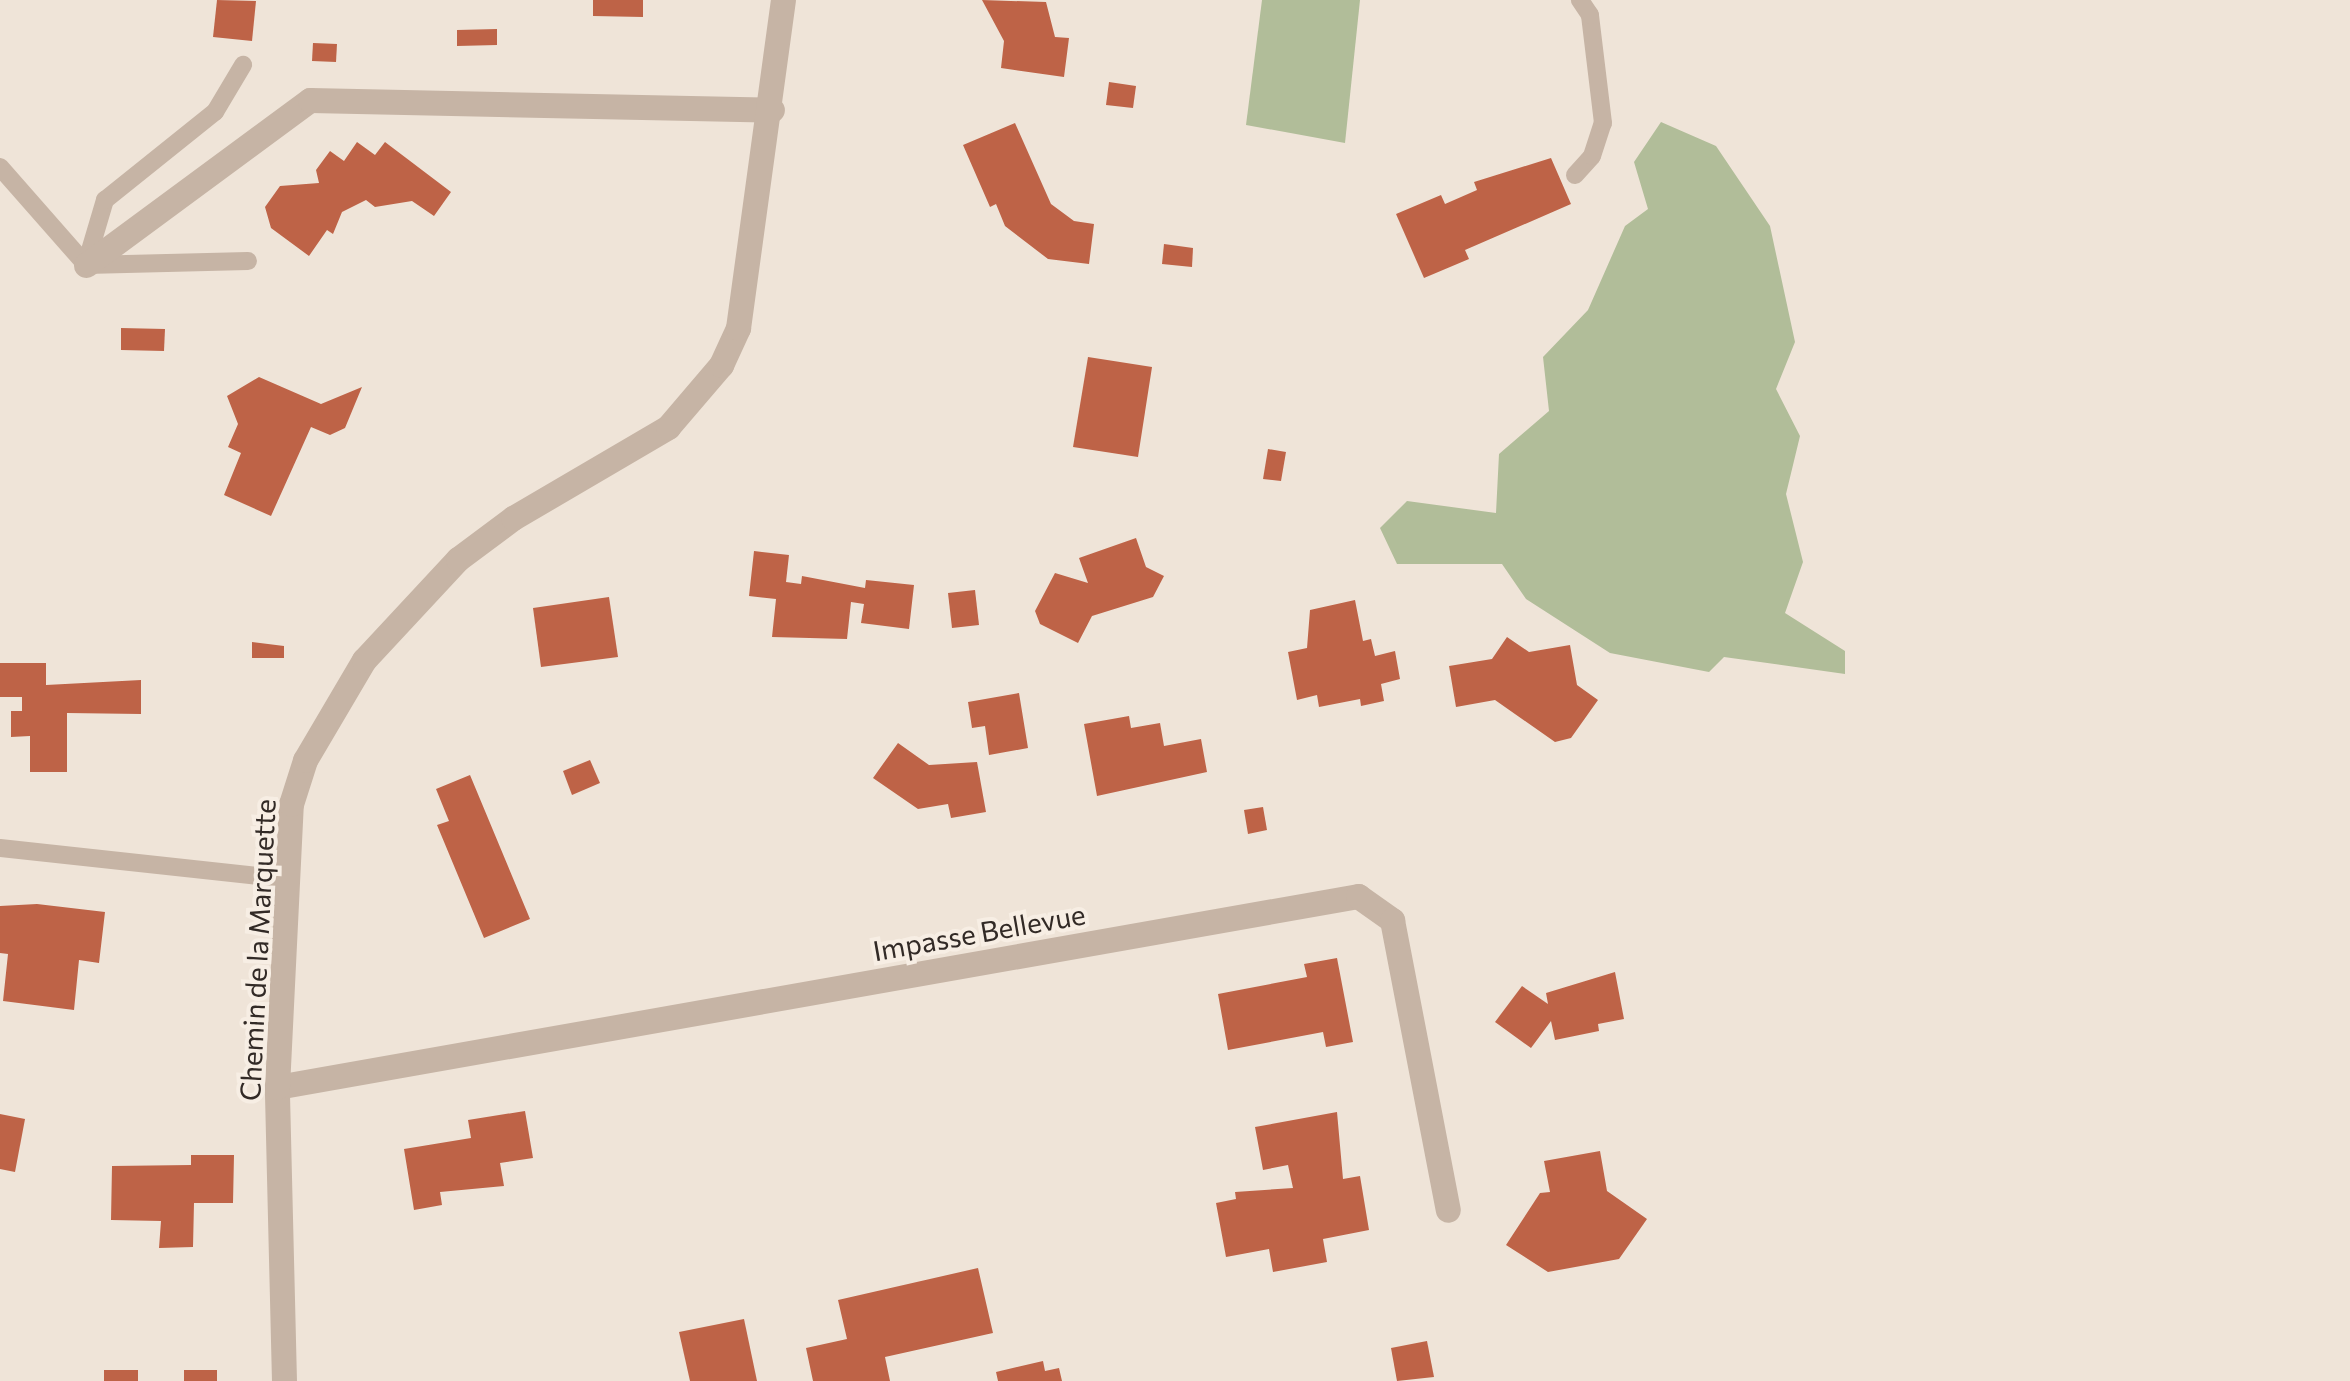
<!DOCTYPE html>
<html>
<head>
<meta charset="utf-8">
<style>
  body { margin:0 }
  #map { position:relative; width:2350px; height:1381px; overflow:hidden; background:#efe4d8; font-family:Commissioner,sans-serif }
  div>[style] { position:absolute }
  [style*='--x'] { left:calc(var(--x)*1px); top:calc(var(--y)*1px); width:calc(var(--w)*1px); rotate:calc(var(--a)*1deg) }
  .green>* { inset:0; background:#b1bd99 }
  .building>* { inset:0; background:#be6347 }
  .service>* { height:18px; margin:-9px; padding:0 9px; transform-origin:9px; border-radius:9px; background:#c6b4a5 }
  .minor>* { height:25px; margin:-12.5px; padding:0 12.5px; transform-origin:12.5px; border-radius:12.5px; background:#c6b4a5 }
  span { translate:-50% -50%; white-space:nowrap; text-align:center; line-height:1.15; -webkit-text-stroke:8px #f7eee4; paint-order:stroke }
  .street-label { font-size:28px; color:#322a26 }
</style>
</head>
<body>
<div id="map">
  <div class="green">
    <div style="clip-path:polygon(1262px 0,1360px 0,1345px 143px,1246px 125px)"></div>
    <div style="clip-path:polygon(1661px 122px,1716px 146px,1770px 226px,1795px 342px,1776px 389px,1800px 436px,1786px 494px,1803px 562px,1785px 613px,1845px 651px,1845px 674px,1724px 657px,1709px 672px,1610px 653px,1526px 599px,1502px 564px,1397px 564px,1380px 528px,1407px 501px,1496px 513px,1499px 454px,1549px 411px,1543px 357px,1588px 310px,1625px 226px,1648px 209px,1634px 162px)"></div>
  </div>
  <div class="building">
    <div style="clip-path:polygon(217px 0,256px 1px,252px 41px,213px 37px)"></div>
    <div style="clip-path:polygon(593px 0,643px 0,643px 17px,593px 16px)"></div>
    <div style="clip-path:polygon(982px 0,1046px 2px,1055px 37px,1069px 38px,1064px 77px,1001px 68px,1004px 41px)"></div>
    <div style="clip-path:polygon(497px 29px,497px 45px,457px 46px,457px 30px)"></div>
    <div style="clip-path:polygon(313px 43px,337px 44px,336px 62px,312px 61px)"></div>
    <div style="clip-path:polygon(1109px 82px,1136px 86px,1133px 108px,1106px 105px)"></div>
    <div style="clip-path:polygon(1015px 123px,1051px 204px,1074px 221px,1094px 224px,1089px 264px,1048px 259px,1005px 226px,996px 204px,990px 207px,963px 145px)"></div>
    <div style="clip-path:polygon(357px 142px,375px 155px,385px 142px,451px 192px,434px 216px,412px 201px,375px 207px,366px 200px,342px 212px,333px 234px,327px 230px,309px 256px,271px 228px,265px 207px,280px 186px,319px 183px,316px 170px,330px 151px,344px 161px)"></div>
    <div style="clip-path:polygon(1551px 158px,1571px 204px,1465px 250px,1469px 259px,1424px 278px,1396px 214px,1441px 195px,1445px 204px,1477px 190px,1474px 182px)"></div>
    <div style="clip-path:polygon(1164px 244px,1193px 248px,1192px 267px,1162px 264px)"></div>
    <div style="clip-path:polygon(121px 328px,165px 329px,164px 351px,121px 350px)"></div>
    <div style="clip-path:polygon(1088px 357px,1152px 367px,1138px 457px,1073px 447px)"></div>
    <div style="clip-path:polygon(259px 377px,321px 404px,362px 387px,345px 428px,330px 435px,311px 427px,271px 516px,224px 495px,241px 453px,228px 447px,238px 424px,227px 396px)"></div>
    <div style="clip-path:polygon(1268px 449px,1286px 452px,1281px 481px,1263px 479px)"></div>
    <div style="clip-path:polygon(1136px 538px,1146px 567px,1164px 576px,1153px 597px,1092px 616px,1078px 643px,1040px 624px,1035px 611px,1055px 573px,1088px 583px,1079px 558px)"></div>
    <div style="clip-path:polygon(754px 551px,789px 555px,786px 582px,801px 584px,802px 576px,865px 588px,866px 580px,914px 585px,909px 629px,861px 623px,864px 604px,851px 602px,847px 639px,772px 637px,776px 599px,749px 596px)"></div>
    <div style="clip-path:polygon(975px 590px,979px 625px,952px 628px,948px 593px)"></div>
    <div style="clip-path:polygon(609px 597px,618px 657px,541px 667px,533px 608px)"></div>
    <div style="clip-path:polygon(1355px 600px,1363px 641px,1371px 639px,1375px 656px,1395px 651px,1400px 679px,1381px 684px,1384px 701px,1361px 706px,1360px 699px,1319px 707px,1317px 695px,1297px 700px,1288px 652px,1307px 648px,1310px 610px)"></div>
    <div style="clip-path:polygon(1507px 637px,1529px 652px,1570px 645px,1577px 685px,1598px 700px,1571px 738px,1555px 742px,1495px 700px,1456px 707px,1449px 666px,1492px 659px)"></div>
    <div style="clip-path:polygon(252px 642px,284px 646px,284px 658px,252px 658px)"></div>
    <div style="clip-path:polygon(0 663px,46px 663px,46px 685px,141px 680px,141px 714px,67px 713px,67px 772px,30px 772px,30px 736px,11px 737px,11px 711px,22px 711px,22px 697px,0 697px)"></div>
    <div style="clip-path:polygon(1019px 693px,1028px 748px,989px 755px,985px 726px,972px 728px,968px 702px)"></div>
    <div style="clip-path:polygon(1129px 716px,1131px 728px,1160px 723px,1164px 746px,1201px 739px,1207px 772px,1097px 796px,1084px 724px)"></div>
    <div style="clip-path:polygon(898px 743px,929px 765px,977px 762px,986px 812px,951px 818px,948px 804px,918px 809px,873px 778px)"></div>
    <div style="clip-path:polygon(590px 760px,600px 783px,572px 795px,563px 771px)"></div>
    <div style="clip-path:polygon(470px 775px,530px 919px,484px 938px,437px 825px,449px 821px,436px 789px)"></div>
    <div style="clip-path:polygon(1263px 807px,1267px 830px,1248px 834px,1244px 810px)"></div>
    <div style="clip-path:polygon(37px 904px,105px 912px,99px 963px,79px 960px,74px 1010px,3px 1001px,8px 954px,0 953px,0 906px)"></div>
    <div style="clip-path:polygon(1337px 958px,1353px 1042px,1326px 1047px,1323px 1032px,1228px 1050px,1218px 994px,1307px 977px,1304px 964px)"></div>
    <div style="clip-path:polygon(1615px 972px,1624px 1019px,1598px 1024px,1599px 1031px,1555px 1040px,1551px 1021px,1531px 1048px,1495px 1022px,1522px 986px,1548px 1004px,1546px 993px)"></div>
    <div style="clip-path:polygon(525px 1111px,533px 1158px,500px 1163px,504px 1186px,440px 1192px,442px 1205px,414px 1210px,404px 1149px,471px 1138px,468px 1120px)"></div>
    <div style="clip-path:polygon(1337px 1112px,1343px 1179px,1360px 1176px,1369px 1230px,1323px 1239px,1327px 1262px,1273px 1272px,1269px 1249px,1226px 1257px,1216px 1203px,1236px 1199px,1235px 1192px,1293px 1188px,1288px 1165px,1263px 1170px,1255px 1127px)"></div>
    <div style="clip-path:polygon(0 1114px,25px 1119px,15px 1172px,0 1169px)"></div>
    <div style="clip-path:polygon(1600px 1151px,1607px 1191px,1647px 1219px,1619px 1259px,1548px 1272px,1506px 1245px,1540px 1193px,1550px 1192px,1544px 1161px)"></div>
    <div style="clip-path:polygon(191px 1155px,234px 1155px,233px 1203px,194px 1203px,193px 1247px,159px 1248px,161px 1221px,111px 1220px,112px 1166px,191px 1165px)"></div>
    <div style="clip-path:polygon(978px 1268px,993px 1333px,885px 1357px,890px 1381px,813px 1381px,806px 1348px,847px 1339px,838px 1300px)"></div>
    <div style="clip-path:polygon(744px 1319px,757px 1381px,690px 1381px,679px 1332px)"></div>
    <div style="clip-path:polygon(1427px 1341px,1434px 1377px,1397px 1381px,1391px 1348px)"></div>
    <div style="clip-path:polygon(1043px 1361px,1045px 1371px,1059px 1368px,1062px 1381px,998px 1381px,996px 1372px)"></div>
    <div style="clip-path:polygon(104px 1370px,138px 1370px,138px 1381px,104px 1381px)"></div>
    <div style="clip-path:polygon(184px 1370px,217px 1370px,217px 1381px,184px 1381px)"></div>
  </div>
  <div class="service">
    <div style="--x:0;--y:167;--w:130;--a:48.7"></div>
    <div style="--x:86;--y:265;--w:162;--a:-1.4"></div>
    <div style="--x:1575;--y:175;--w:25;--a:-48"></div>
    <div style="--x:1592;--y:156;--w:35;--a:-72"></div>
    <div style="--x:1603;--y:123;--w:109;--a:-96.9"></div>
    <div style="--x:1590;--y:15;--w:18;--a:-124"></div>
    <div style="--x:86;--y:264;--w:67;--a:-73.5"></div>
    <div style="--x:105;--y:200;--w:141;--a:-38.7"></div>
    <div style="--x:215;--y:112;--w:55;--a:-59.2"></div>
    <div style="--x:0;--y:848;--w:288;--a:6.2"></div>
  </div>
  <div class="minor">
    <div style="--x:86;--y:265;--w:278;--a:-36.4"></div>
    <div style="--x:310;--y:100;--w:462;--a:1.2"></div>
    <div style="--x:277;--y:1087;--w:1098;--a:-10.02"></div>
    <div style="--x:1358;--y:896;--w:42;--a:35.2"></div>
    <div style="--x:1392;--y:920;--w:295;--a:79.1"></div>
    <div style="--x:284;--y:1381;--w:294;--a:-91.4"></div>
    <div style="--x:277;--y:1087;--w:283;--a:-87.2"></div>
    <div style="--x:291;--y:804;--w:46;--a:-72.3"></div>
    <div style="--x:305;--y:760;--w:116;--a:-59.5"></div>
    <div style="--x:364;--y:660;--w:138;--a:-47.1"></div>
    <div style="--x:458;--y:559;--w:69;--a:-36.7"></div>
    <div style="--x:513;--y:518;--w:180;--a:-30.4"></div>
    <div style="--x:668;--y:427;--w:82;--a:-49.5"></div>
    <div style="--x:721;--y:365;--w:41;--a:-65.3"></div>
    <div style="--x:738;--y:328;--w:331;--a:-82.2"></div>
  </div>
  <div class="street-label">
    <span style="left:979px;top:932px;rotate:-10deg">Impasse Bellevue</span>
    <span style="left:257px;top:950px;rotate:-87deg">Chemin de la Marquette</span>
  </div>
</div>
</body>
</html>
